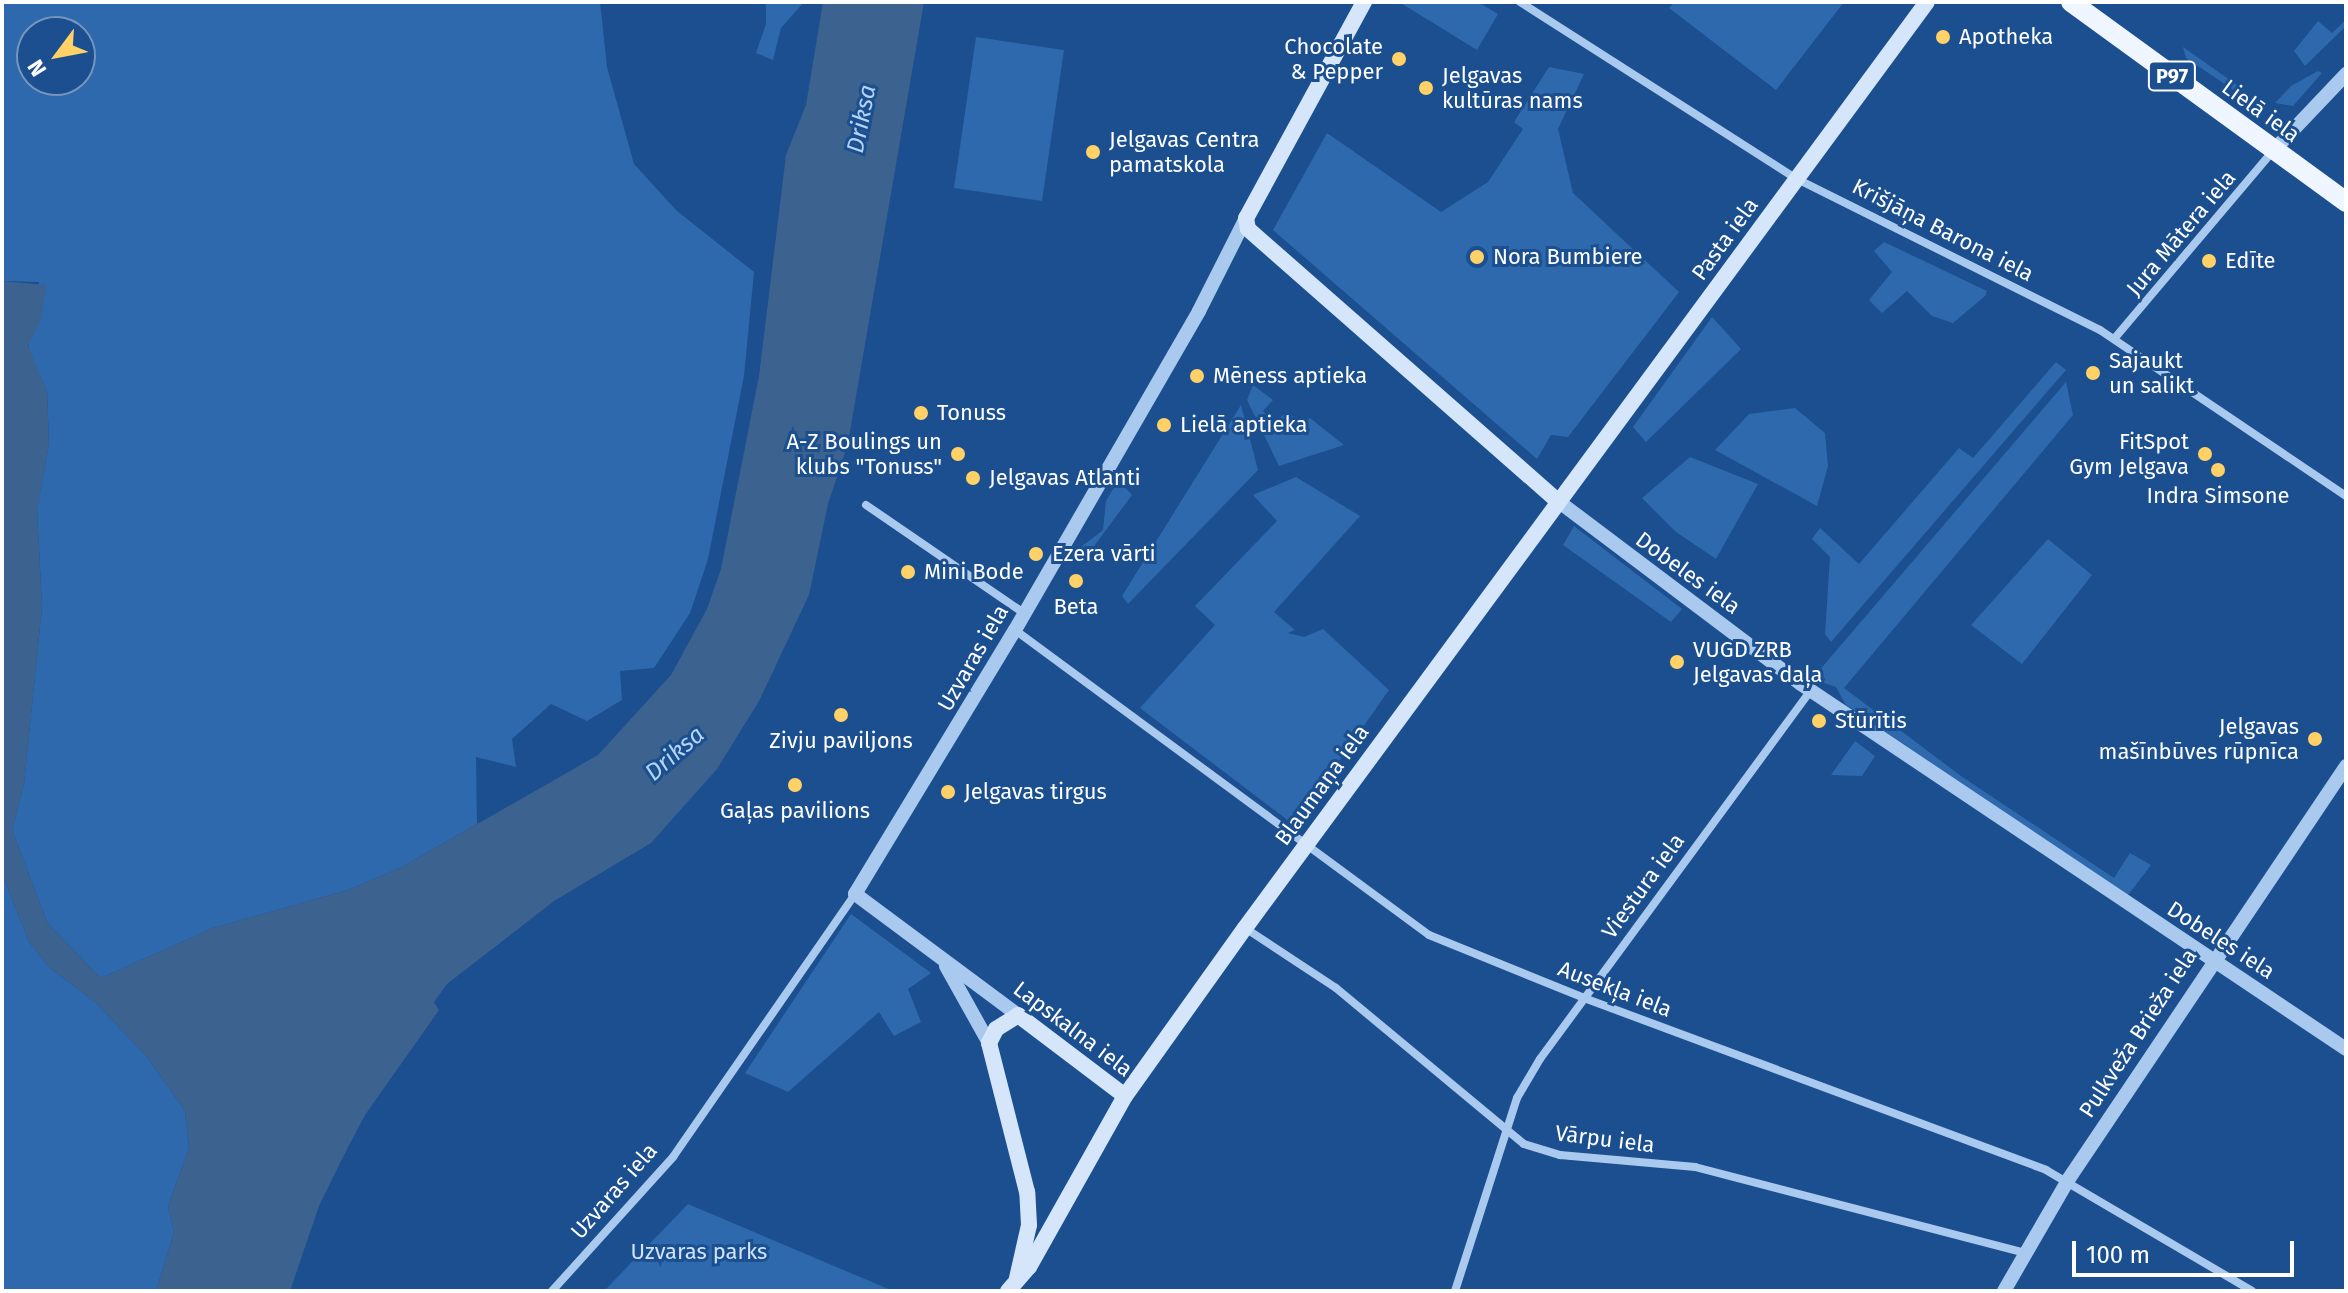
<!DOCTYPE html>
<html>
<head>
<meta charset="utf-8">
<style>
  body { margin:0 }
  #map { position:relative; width:2348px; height:1293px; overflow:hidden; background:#1b4f8f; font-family:"Fira Sans",sans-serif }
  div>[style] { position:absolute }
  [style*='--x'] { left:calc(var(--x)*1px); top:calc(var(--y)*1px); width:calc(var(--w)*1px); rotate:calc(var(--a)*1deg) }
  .green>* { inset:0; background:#2e69ad }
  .water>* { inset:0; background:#3c6290 }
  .minor>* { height:8px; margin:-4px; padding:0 4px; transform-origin:4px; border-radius:4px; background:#a9c9ee }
  .tertiary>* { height:14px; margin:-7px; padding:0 7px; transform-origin:7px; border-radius:7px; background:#a9c9ee }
  .secondary>* { height:16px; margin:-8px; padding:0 8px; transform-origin:8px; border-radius:8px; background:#d6e6fa }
  .primary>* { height:20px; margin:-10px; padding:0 10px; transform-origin:10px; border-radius:10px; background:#f0f6ff }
  .dots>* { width:22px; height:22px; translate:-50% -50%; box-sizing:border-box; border:4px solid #1b4f8f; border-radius:50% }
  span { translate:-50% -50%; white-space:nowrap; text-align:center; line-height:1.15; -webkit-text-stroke:6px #1b4f8f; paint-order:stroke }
  .shield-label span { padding:2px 6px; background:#1b4f8f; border:2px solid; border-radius:6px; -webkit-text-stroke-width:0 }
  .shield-label { font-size:20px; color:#fff; font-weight:700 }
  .poi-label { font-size:22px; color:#fff }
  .left { translate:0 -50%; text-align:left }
  .right { translate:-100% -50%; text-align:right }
  .street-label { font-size:22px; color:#fff }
  .park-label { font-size:22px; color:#cfe3fa }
  .water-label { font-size:24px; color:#b5d3f5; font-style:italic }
  .frame { position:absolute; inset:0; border:4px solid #fff; pointer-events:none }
  .north { position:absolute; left:16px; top:16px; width:80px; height:80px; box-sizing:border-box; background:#1b4f8f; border:2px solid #7695bc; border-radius:50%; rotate:238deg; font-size:22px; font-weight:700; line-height:32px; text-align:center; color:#fff }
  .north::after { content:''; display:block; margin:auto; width:28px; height:36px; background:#ffd166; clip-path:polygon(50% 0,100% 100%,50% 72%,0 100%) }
  .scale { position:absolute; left:2072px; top:1241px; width:222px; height:36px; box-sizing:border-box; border:4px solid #fff; border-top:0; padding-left:10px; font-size:24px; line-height:28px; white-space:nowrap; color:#fff; -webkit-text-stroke:6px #1b4f8f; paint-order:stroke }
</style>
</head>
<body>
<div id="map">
  <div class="green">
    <div style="clip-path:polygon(evenodd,2px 2px,600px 2px,607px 67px,634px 164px,677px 211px,754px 272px,744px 376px,708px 559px,690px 613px,654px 668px,620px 671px,622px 700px,587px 721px,551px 704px,512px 739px,516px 767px,476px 757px,477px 824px,402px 867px,348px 890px,213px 928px,101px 978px,48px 924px,12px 830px,24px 784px,42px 607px,37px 510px,49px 443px,47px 391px,28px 350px,39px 282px,2px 281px,2px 2px,32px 32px,80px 32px,80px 80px,32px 80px,32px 32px)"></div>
    <div style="clip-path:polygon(766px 2px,804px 2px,781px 28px,773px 60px,756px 53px,766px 24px)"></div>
    <div style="clip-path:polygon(1399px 2px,1478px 2px,1498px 14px,1477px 50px)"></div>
    <div style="clip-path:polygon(1674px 2px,1844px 2px,1776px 90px,1669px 8px)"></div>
    <div style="clip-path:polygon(2346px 20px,2346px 26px,2305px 66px,2294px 51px,2318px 21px,2332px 33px)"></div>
    <div style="clip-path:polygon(976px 37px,1064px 50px,1042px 201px,954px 188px)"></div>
    <div style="clip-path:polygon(2183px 47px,2244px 90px,2244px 97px,2186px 58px)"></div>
    <div style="clip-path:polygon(1549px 67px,1584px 74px,1558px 129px,1573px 193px,1679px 292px,1568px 437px,1551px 435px,1537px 459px,1273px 230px,1327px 133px,1441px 212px,1488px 182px,1523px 129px,1514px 122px)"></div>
    <div style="clip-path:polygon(2318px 71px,2322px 73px,2293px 106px,2275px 103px,2291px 86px)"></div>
    <div style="clip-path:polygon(1884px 242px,1987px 291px,1985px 296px,1953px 323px,1932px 316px,1907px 291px,1882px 313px,1869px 300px,1892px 272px,1874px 251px)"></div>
    <div style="clip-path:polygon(1712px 317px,1741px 349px,1646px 442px,1633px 427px)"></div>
    <div style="clip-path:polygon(2056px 362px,2066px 370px,1831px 642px,1825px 634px,1830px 557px,1812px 539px,1820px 528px,1859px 564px,1959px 448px,1973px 458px)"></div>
    <div style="clip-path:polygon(2066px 382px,2073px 415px,1844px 688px,1961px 776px,2114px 878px,2130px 853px,2151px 865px,2128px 895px,1846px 705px,1836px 687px,1812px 679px)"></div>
    <div style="clip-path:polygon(1253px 385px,1273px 400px,1263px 411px,1275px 422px,1286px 412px,1303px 423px,1310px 418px,1344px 445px,1279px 466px,1247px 400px)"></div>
    <div style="clip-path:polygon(1241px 405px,1258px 470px,1128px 604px,1122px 596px)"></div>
    <div style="clip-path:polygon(1795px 408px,1825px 433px,1828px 466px,1817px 506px,1715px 450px,1749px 414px)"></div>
    <div style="clip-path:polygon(1690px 457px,1758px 484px,1716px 559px,1676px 532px,1642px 498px)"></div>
    <div style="clip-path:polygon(1296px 477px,1360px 516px,1274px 612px,1295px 630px,1288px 633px,1304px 637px,1323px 629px,1389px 690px,1294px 825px,1140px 708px,1215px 625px,1195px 606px,1277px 521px,1253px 495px)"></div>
    <div style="clip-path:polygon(1118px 480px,1132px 495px,1089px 553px,1081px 547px,1103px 530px,1106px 501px)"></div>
    <div style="clip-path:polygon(1574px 526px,1682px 609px,1671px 622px,1563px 545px)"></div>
    <div style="clip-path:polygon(2048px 539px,2092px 575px,2022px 664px,1971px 625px)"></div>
    <div style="clip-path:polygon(1855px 741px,1875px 756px,1862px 776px,1831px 775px)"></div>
    <div style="clip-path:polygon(2px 874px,29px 942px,49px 967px,96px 1003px,147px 1057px,185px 1111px,189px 1148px,168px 1206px,174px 1232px,156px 1291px,2px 1291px)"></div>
    <div style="clip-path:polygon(851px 914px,931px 973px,908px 989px,921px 1022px,894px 1036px,879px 1012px,788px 1092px,745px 1073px)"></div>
    <div style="clip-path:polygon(688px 1204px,893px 1291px,604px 1291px)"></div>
  </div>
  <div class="water">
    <div style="clip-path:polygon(823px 2px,924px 2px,848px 443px,828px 504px,809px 595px,759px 701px,717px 769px,651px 843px,554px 901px,447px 984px,434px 1002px,439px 1010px,365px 1115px,343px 1157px,319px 1206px,290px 1291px,156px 1291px,174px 1232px,168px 1206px,189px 1148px,185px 1111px,147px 1057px,96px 1003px,49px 967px,29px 942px,2px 874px,2px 281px,46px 285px,41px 320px,28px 346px,47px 391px,49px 443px,37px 511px,42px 607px,24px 784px,12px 830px,48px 924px,101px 978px,213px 928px,348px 890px,402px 867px,598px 755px,671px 675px,707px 609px,721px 569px,759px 376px,786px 155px,806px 105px)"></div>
  </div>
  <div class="minor">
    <div style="--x:1520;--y:2;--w:326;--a:32.6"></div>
    <div style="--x:1795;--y:178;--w:341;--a:26.5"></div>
    <div style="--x:2100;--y:330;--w:297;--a:34"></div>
    <div style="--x:2114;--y:339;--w:248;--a:-49.8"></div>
    <div style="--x:866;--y:505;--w:191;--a:34.4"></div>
    <div style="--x:1015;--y:630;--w:514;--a:36.38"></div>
    <div style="--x:1429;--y:935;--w:167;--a:22.1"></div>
    <div style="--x:1584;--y:998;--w:493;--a:20.4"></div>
    <div style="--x:2046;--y:1170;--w:239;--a:30.4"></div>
    <div style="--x:1245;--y:928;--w:109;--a:33.4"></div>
    <div style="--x:1336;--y:988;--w:244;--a:39.7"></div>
    <div style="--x:1524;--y:1144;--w:38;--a:17"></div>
    <div style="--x:1560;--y:1155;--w:136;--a:5.1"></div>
    <div style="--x:1695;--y:1167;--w:341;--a:14.6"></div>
    <div style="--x:552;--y:1291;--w:181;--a:-47.9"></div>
    <div style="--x:673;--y:1157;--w:320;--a:-55.3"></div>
    <div style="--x:1455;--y:1291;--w:203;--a:-72.2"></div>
    <div style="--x:1517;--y:1098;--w:45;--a:-59.5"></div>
    <div style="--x:1540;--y:1059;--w:456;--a:-53.7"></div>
  </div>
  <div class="tertiary">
    <div style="--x:2274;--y:150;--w:105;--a:-46.5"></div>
    <div style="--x:1558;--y:501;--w:304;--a:37"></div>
    <div style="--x:1801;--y:684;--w:656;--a:33.81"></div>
    <div style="--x:946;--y:966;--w:88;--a:60.8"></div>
    <div style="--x:1018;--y:1015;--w:203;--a:-143.4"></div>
    <div style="--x:855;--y:894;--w:309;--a:-58.8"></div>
    <div style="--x:1015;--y:630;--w:368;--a:-60"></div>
    <div style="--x:1199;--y:311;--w:104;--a:-63.2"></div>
    <div style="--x:2004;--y:1291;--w:128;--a:-60"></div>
    <div style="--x:2068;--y:1180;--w:499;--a:-56.1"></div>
  </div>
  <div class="secondary">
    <div style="--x:1364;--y:2;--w:246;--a:118.6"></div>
    <div style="--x:1246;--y:218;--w:11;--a:80"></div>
    <div style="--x:1248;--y:229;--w:412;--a:41.3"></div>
    <div style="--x:1017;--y:1278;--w:54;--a:-77.2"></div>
    <div style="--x:1029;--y:1225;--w:33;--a:-93"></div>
    <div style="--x:1027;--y:1192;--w:154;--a:-104.3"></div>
    <div style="--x:989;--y:1043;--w:16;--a:-63"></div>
    <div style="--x:996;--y:1029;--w:26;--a:-32"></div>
    <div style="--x:1018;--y:1015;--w:134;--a:37.1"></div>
    <div style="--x:1008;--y:1291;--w:32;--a:-49"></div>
    <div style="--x:1029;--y:1267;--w:196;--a:-60.7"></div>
    <div style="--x:1125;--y:1096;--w:206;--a:-54.5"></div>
    <div style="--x:1245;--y:928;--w:1150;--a:-53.63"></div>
  </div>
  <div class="primary">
    <div style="--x:2071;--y:2;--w:340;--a:36"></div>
  </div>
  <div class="dots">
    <div style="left:1943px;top:37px;background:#ffd166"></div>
    <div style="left:1399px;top:59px;background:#ffd166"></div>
    <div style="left:1426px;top:88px;background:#ffd166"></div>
    <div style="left:1093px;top:152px;background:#ffd166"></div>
    <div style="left:1477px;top:257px;background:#ffd166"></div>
    <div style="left:2209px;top:261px;background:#ffd166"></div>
    <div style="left:2093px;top:373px;background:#ffd166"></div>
    <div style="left:1197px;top:376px;background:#ffd166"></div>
    <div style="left:921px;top:413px;background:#ffd166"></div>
    <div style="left:1164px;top:425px;background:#ffd166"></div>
    <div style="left:958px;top:454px;background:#ffd166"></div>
    <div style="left:2205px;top:454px;background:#ffd166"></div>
    <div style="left:2218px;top:470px;background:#ffd166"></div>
    <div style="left:973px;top:478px;background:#ffd166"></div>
    <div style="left:1036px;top:554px;background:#ffd166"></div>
    <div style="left:908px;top:572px;background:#ffd166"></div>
    <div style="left:1076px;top:581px;background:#ffd166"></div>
    <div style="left:1677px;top:662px;background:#ffd166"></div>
    <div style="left:841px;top:715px;background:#ffd166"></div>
    <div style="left:1819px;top:721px;background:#ffd166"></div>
    <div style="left:2315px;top:739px;background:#ffd166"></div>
    <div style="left:795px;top:785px;background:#ffd166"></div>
    <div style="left:948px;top:792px;background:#ffd166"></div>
  </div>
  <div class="shield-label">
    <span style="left:2172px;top:76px">P97</span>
  </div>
  <div class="poi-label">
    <span class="left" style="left:1959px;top:37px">Apotheka</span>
    <span class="right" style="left:1383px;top:59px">Chocolate<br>&amp; Pepper</span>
    <span class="left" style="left:1442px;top:88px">Jelgavas<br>kultūras nams</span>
    <span class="left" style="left:1109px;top:152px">Jelgavas Centra<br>pamatskola</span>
    <span class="left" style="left:1493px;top:257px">Nora Bumbiere</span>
    <span class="left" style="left:2225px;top:261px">Edīte</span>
    <span class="left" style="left:2109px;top:373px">Sajaukt<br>un salikt</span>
    <span class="left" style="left:1213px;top:376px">Mēness aptieka</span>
    <span class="left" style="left:937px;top:413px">Tonuss</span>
    <span class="left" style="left:1180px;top:425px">Lielā aptieka</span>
    <span class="right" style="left:942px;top:454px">A-Z Boulings un<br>klubs "Tonuss"</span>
    <span class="right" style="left:2189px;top:454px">FitSpot<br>Gym Jelgava</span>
    <span class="left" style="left:989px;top:478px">Jelgavas Atlanti</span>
    <span style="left:2218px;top:496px">Indra Simsone</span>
    <span class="left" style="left:1052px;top:554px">Ezera vārti</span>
    <span class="left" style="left:924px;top:572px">Mini Bode</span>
    <span style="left:1076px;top:607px">Beta</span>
    <span class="left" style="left:1693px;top:662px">VUGD ZRB<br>Jelgavas daļa</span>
    <span class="left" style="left:1835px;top:721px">Stūrītis</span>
    <span class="right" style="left:2299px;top:739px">Jelgavas<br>mašīnbūves rūpnīca</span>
    <span style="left:841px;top:741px">Zivju paviljons</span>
    <span class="left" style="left:964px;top:792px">Jelgavas tirgus</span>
    <span style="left:795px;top:811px">Gaļas pavilions</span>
  </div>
  <div class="street-label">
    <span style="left:2261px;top:111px;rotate:36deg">Lielā iela</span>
    <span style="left:1943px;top:230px;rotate:27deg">Krišjāņa Barona iela</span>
    <span style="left:2181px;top:233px;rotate:-50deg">Jura Mātera iela</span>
    <span style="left:1725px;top:239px;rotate:-54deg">Pasta iela</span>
    <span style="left:1688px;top:573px;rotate:36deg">Dobeles iela</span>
    <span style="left:973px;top:658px;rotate:-60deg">Uzvaras iela</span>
    <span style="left:1322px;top:785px;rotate:-54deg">Blaumaņa iela</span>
    <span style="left:1643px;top:886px;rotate:-54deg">Viestura iela</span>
    <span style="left:2221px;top:940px;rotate:33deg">Dobeles iela</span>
    <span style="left:1615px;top:989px;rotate:21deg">Ausekļa iela</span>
    <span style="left:1073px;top:1029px;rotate:37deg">Lapskalna iela</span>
    <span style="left:2138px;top:1033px;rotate:-57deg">Pulkveža Brieža iela</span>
    <span style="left:1605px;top:1139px;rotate:7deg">Vārpu iela</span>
    <span style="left:614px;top:1191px;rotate:-49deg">Uzvaras iela</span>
  </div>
  <div class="park-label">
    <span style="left:699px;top:1252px">Uzvaras parks</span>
  </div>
  <div class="water-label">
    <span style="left:862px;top:119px;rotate:-79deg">Driksa</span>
    <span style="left:675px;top:754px;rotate:-41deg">Driksa</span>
  </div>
  <div class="frame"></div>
  <div class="north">N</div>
  <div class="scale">100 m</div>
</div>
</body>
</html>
